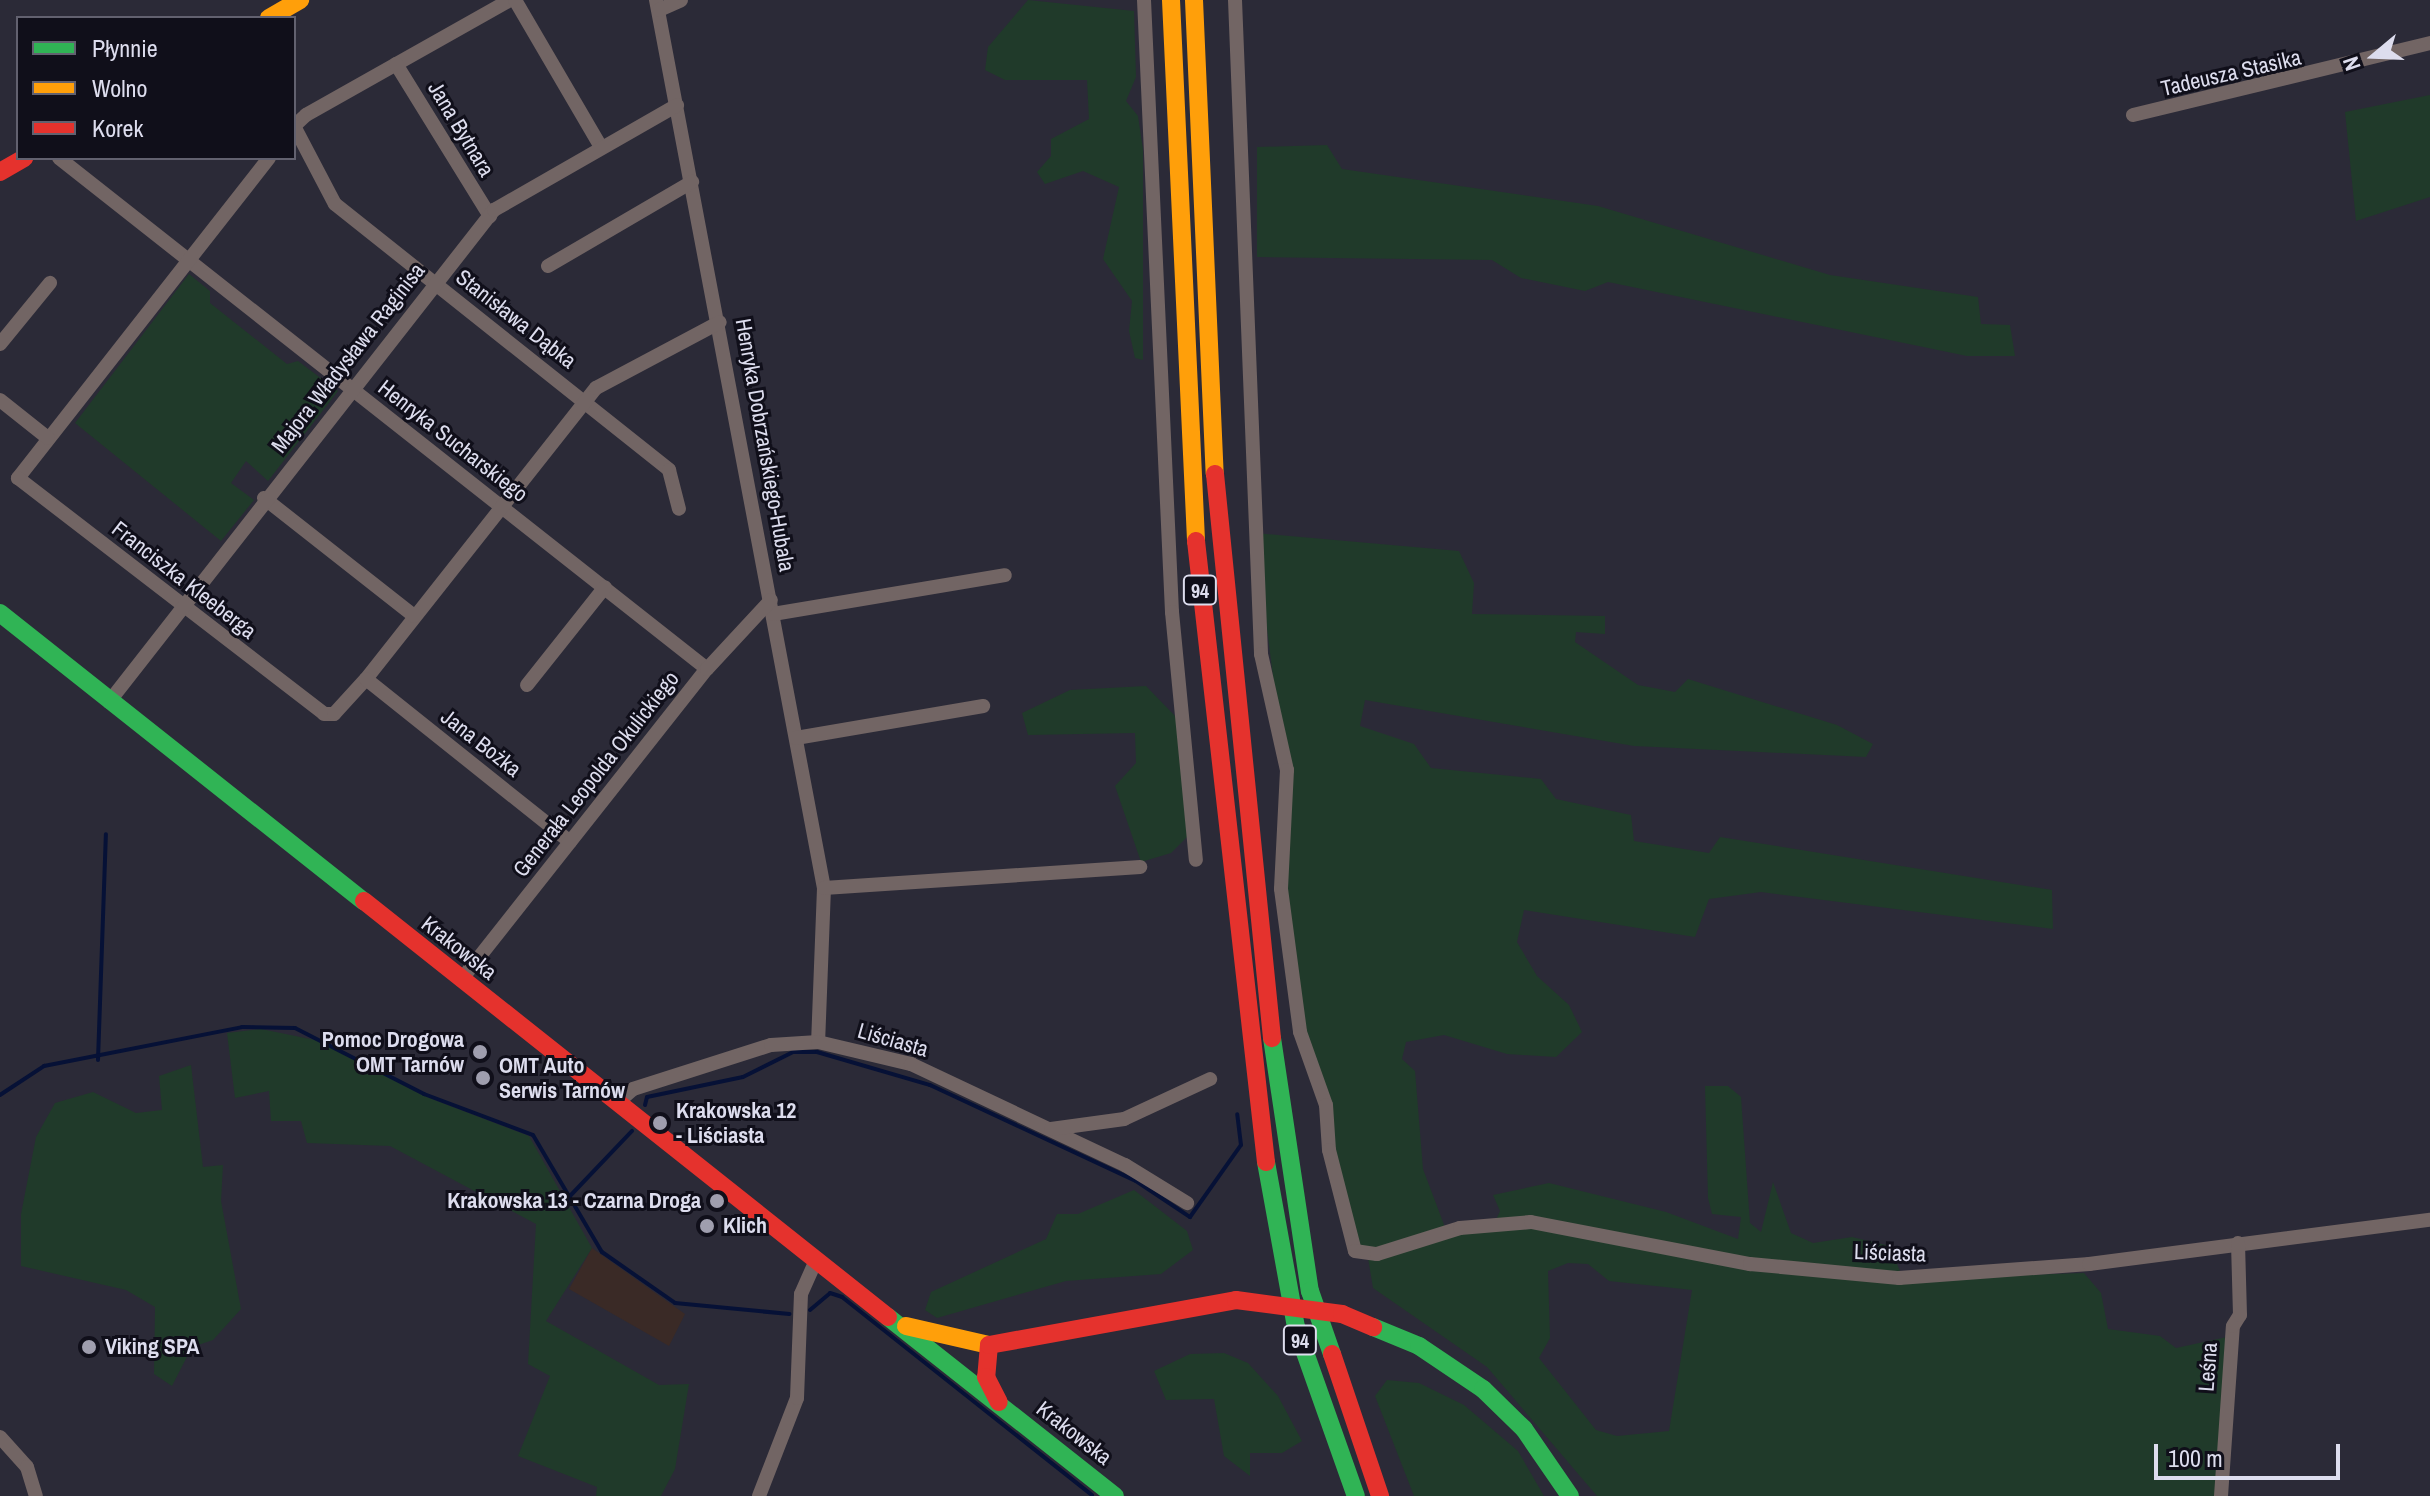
<!DOCTYPE html>
<html>
<head>
<meta charset="utf-8">
<style>
  body { margin:0 }
  #map { position:relative; width:2430px; height:1496px; overflow:hidden; background:#2b2a37; font-family:"Archivo Narrow",sans-serif }
  div>[style] { position:absolute }
  [style*='--x'] { left:calc(var(--x)*1px); top:calc(var(--y)*1px); width:calc(var(--w)*1px); rotate:calc(var(--a)*1deg) }
  .industrial>* { inset:0; background:#3a2a26 }
  .green>* { inset:0; background:#203a2a }
  .stream>* { height:4px; margin:-2px; padding:0 2px; transform-origin:2px; border-radius:2px; background:#061136 }
  .street>* { height:14px; margin:-7px; padding:0 7px; transform-origin:7px; border-radius:7px; background:#726564 }
  .fast>* { height:18px; margin:-9px; padding:0 9px; transform-origin:9px; border-radius:9px; background:#30b455 }
  .slow>* { height:18px; margin:-9px; padding:0 9px; transform-origin:9px; border-radius:9px; background:#ff9f0a }
  .jam>* { height:18px; margin:-9px; padding:0 9px; transform-origin:9px; border-radius:9px; background:#e5322d }
  .dots>* { width:22px; height:22px; translate:-50% -50%; box-sizing:border-box; border:4px solid #100f1a; border-radius:50% }
  span { translate:-50% -50%; white-space:nowrap; text-align:center; line-height:1.15; -webkit-text-stroke:6px #100f1a; paint-order:stroke }
  .shield-label span { padding:2px 6px; background:#100f1a; border:2px solid; border-radius:6px; -webkit-text-stroke-width:0 }
  .shield-label { font-size:20px; color:#dde; font-weight:700 }
  .street-label { font-size:22px; color:#dde }
  .poi-label { font-size:22px; color:#dde; font-weight:700 }
  .right { translate:-100% -50%; text-align:right }
  .left { translate:0 -50%; text-align:left }
  .legend { position:absolute; left:16px; top:16px; width:280px; height:144px; box-sizing:border-box; background:#100f1a; border:2px solid #62616f; margin:0; padding:10px 14px; list-style:none; font-size:24px; color:#dde }
  .legend li { display:flex; align-items:center; gap:16px; height:40px }
  .legend b { width:40px; border:2px solid #62616f }
  .north { position:absolute; left:2334px; top:16px; width:80px; height:80px; -webkit-text-stroke:6px #100f1a; paint-order:stroke; rotate:251deg; font-size:22px; font-weight:700; line-height:32px; text-align:center; color:#dde }
  .north::after { content:''; display:block; margin:auto; width:28px; height:36px; background:#dde; clip-path:polygon(50% 0,100% 100%,50% 72%,0 100%) }
  .scale { position:absolute; left:2154px; top:1444px; width:186px; height:36px; box-sizing:border-box; border:4px solid #dde; border-top:0; padding-left:10px; font-size:24px; line-height:28px; white-space:nowrap; color:#dde; -webkit-text-stroke:6px #100f1a; paint-order:stroke }
</style>
</head>
<body>
<div id="map">
  <div class="industrial">
    <div style="clip-path:polygon(592px 1248px,685px 1314px,669px 1346px,569px 1289px)"></div>
  </div>
  <div class="green">
    <div style="clip-path:polygon(1028px 0,1134px 11px,1136px 77px,1126px 101px,1138px 116px,1143px 150px,1143px 360px,1135px 358px,1129px 331px,1132px 301px,1103px 259px,1119px 187px,1083px 171px,1045px 184px,1037px 172px,1051px 156px,1051px 139px,1089px 119px,1087px 80px,1005px 80px,985px 70px,988px 47px)"></div>
    <div style="clip-path:polygon(2430px 95px,2430px 197px,2356px 221px,2345px 112px)"></div>
    <div style="clip-path:polygon(1327px 145px,1342px 169px,1598px 206px,1830px 275px,1978px 297px,1981px 324px,2010px 325px,2015px 356px,1967px 356px,1608px 282px,1585px 291px,1521px 278px,1492px 260px,1257px 257px,1257px 147px)"></div>
    <div style="clip-path:polygon(189px 274px,210px 291px,210px 303px,287px 364px,298px 361px,338px 391px,268px 481px,246px 461px,231px 483px,254px 500px,221px 541px,75px 423px)"></div>
    <div style="clip-path:polygon(evenodd,1255px 533px,1459px 551px,1474px 583px,1472px 614px,1605px 616px,1605px 634px,1576px 632px,1575px 642px,1638px 685px,1675px 692px,1688px 679px,1837px 725px,1873px 744px,1866px 757px,1634px 746px,1365px 700px,1360px 726px,1414px 744px,1431px 768px,1541px 779px,1556px 799px,1631px 815px,1634px 841px,1709px 853px,1720px 837px,2052px 890px,2053px 929px,1761px 892px,1709px 899px,1695px 937px,1524px 910px,1517px 942px,1537px 976px,1569px 1005px,1582px 1032px,1556px 1057px,1507px 1054px,1444px 1035px,1406px 1042px,1402px 1059px,1415px 1071px,1423px 1169px,1446px 1230px,1494px 1224px,1500px 1211px,1493px 1195px,1549px 1183px,1666px 1212px,1738px 1239px,1741px 1217px,1712px 1214px,1708px 1198px,1705px 1086px,1728px 1086px,1741px 1097px,1750px 1223px,1761px 1232px,1773px 1182px,1791px 1233px,1813px 1243px,1852px 1237px,1890px 1246px,1903px 1279px,2084px 1273px,2101px 1293px,2108px 1329px,2160px 1336px,2176px 1348px,2227px 1337px,2215px 1496px,1597px 1496px,1487px 1367px,1373px 1288px,1368px 1258px,1355px 1257px,1303px 1033px,1287px 927px,1287px 788px,1255px 533px,1568px 1263px,1588px 1264px,1609px 1281px,1692px 1290px,1669px 1431px,1617px 1436px,1596px 1430px,1539px 1358px,1550px 1338px,1548px 1271px,1568px 1263px)"></div>
    <div style="clip-path:polygon(1146px 686px,1176px 717px,1190px 834px,1171px 853px,1141px 862px,1115px 786px,1136px 763px,1135px 733px,1028px 735px,1022px 713px,1070px 690px)"></div>
    <div style="clip-path:polygon(261px 1029px,320px 1041px,432px 1099px,529px 1136px,592px 1248px,546px 1321px,659px 1385px,689px 1384px,675px 1469px,661px 1496px,596px 1496px,597px 1487px,518px 1456px,550px 1376px,528px 1364px,536px 1224px,390px 1146px,307px 1143px,301px 1121px,271px 1121px,269px 1091px,235px 1098px,227px 1033px)"></div>
    <div style="clip-path:polygon(191px 1065px,203px 1167px,223px 1165px,221px 1201px,241px 1309px,213px 1340px,192px 1347px,172px 1386px,154px 1374px,155px 1307px,126px 1290px,21px 1266px,21px 1214px,36px 1137px,55px 1103px,93px 1092px,136px 1113px,162px 1110px,159px 1076px)"></div>
    <div style="clip-path:polygon(1134px 1190px,1187px 1231px,1193px 1250px,1161px 1274px,1066px 1281px,937px 1318px,925px 1310px,931px 1292px,1046px 1239px,1057px 1214px,1078px 1214px)"></div>
    <div style="clip-path:polygon(1224px 1353px,1248px 1363px,1278px 1396px,1302px 1441px,1282px 1453px,1250px 1453px,1250px 1476px,1224px 1456px,1214px 1399px,1166px 1400px,1154px 1371px,1190px 1354px)"></div>
    <div style="clip-path:polygon(1387px 1380px,1419px 1383px,1464px 1405px,1518px 1451px,1544px 1496px,1414px 1496px,1375px 1396px)"></div>
  </div>
  <div class="stream">
    <div style="--x:98;--y:1060;--w:226;--a:-88"></div>
    <div style="--x:0;--y:1095;--w:53;--a:-33.4"></div>
    <div style="--x:44;--y:1066;--w:202;--a:-11.1"></div>
    <div style="--x:242;--y:1027;--w:53;--a:1.1"></div>
    <div style="--x:295;--y:1028;--w:145;--a:27.1"></div>
    <div style="--x:424;--y:1094;--w:116;--a:20.6"></div>
    <div style="--x:533;--y:1135;--w:136;--a:59.5"></div>
    <div style="--x:602;--y:1252;--w:89;--a:34.9"></div>
    <div style="--x:675;--y:1303;--w:115;--a:5.5"></div>
    <div style="--x:645;--y:1105;--w:8;--a:-76"></div>
    <div style="--x:647;--y:1097;--w:98;--a:-11.8"></div>
    <div style="--x:743;--y:1077;--w:56;--a:-26.6"></div>
    <div style="--x:793;--y:1052;--w:24;--a:0"></div>
    <div style="--x:817;--y:1052;--w:118;--a:16.3"></div>
    <div style="--x:930;--y:1085;--w:227;--a:25"></div>
    <div style="--x:1136;--y:1181;--w:65;--a:33.7"></div>
    <div style="--x:1190;--y:1217;--w:88;--a:-54.7"></div>
    <div style="--x:1241;--y:1145;--w:31;--a:-97"></div>
    <div style="--x:570;--y:1196;--w:90;--a:-46.4"></div>
    <div style="--x:810;--y:1310;--w:26;--a:-40"></div>
    <div style="--x:830;--y:1293;--w:13;--a:18"></div>
    <div style="--x:842;--y:1297;--w:319;--a:38.4"></div>
  </div>
  <div class="street">
    <div style="--x:510;--y:0;--w:234;--a:150.6"></div>
    <div style="--x:306;--y:115;--w:16;--a:137"></div>
    <div style="--x:294;--y:126;--w:88;--a:62.3"></div>
    <div style="--x:335;--y:204;--w:427;--a:38.5"></div>
    <div style="--x:669;--y:470;--w:40;--a:75.6"></div>
    <div style="--x:515;--y:0;--w:170;--a:59.7"></div>
    <div style="--x:656;--y:0;--w:904;--a:79.29"></div>
    <div style="--x:824;--y:888;--w:154;--a:92.2"></div>
    <div style="--x:1144;--y:0;--w:613;--a:87.38"></div>
    <div style="--x:1172;--y:612;--w:249;--a:84.5"></div>
    <div style="--x:1235;--y:0;--w:655;--a:87.72"></div>
    <div style="--x:1261;--y:654;--w:119;--a:77.4"></div>
    <div style="--x:1287;--y:770;--w:119;--a:92.9"></div>
    <div style="--x:1281;--y:889;--w:144;--a:82.4"></div>
    <div style="--x:1300;--y:1032;--w:77;--a:70.4"></div>
    <div style="--x:1326;--y:1105;--w:45;--a:86.2"></div>
    <div style="--x:1329;--y:1150;--w:104;--a:75.6"></div>
    <div style="--x:1355;--y:1251;--w:22;--a:8"></div>
    <div style="--x:1377;--y:1254;--w:87;--a:-17.4"></div>
    <div style="--x:1460;--y:1228;--w:71;--a:-4.8"></div>
    <div style="--x:1531;--y:1222;--w:223;--a:10.9"></div>
    <div style="--x:1750;--y:1264;--w:150;--a:5.4"></div>
    <div style="--x:1899;--y:1278;--w:191;--a:-4.2"></div>
    <div style="--x:2089;--y:1264;--w:344;--a:-7.4"></div>
    <div style="--x:659;--y:10;--w:24;--a:-24"></div>
    <div style="--x:396;--y:64;--w:179;--a:58.3"></div>
    <div style="--x:2133;--y:115;--w:306;--a:-13.6"></div>
    <div style="--x:59;--y:158;--w:825;--a:38.26"></div>
    <div style="--x:269;--y:158;--w:407;--a:128.1"></div>
    <div style="--x:18;--y:478;--w:386;--a:37.6"></div>
    <div style="--x:324;--y:714;--w:10;--a:0"></div>
    <div style="--x:334;--y:714;--w:47;--a:-47.6"></div>
    <div style="--x:366;--y:679;--w:371;--a:-51.7"></div>
    <div style="--x:596;--y:388;--w:140;--a:-28"></div>
    <div style="--x:548;--y:266;--w:167;--a:-30.3"></div>
    <div style="--x:0;--y:344;--w:79;--a:-50.7"></div>
    <div style="--x:0;--y:400;--w:61;--a:38.4"></div>
    <div style="--x:264;--y:498;--w:191;--a:38.2"></div>
    <div style="--x:773;--y:614;--w:235;--a:-9.5"></div>
    <div style="--x:366;--y:679;--w:261;--a:38.6"></div>
    <div style="--x:527;--y:685;--w:125;--a:-51.5"></div>
    <div style="--x:109;--y:702;--w:625;--a:-51.96"></div>
    <div style="--x:494;--y:210;--w:211;--a:-29.8"></div>
    <div style="--x:796;--y:738;--w:190;--a:-9.7"></div>
    <div style="--x:824;--y:888;--w:317;--a:-3.8"></div>
    <div style="--x:461;--y:980;--w:397;--a:-51.7"></div>
    <div style="--x:707;--y:669;--w:94;--a:-47.2"></div>
    <div style="--x:617;--y:1103;--w:21;--a:-41"></div>
    <div style="--x:633;--y:1089;--w:145;--a:-17.7"></div>
    <div style="--x:771;--y:1045;--w:47;--a:-3.7"></div>
    <div style="--x:818;--y:1042;--w:96;--a:13.3"></div>
    <div style="--x:911;--y:1064;--w:237;--a:25.3"></div>
    <div style="--x:1125;--y:1165;--w:73;--a:31.5"></div>
    <div style="--x:1051;--y:1129;--w:74;--a:-7.8"></div>
    <div style="--x:1124;--y:1119;--w:95;--a:-24.9"></div>
    <div style="--x:0;--y:1437;--w:40;--a:48"></div>
    <div style="--x:27;--y:1467;--w:30;--a:73"></div>
    <div style="--x:759;--y:1496;--w:105;--a:-68.8"></div>
    <div style="--x:797;--y:1398;--w:104;--a:-87.8"></div>
    <div style="--x:801;--y:1294;--w:36;--a:-66"></div>
    <div style="--x:2221;--y:1496;--w:170;--a:-86"></div>
    <div style="--x:2233;--y:1326;--w:13;--a:-58"></div>
    <div style="--x:2240;--y:1315;--w:72;--a:-91.6"></div>
  </div>
  <div class="fast">
    <div style="--x:0;--y:613;--w:464;--a:38.4"></div>
    <div style="--x:1272;--y:1038;--w:256;--a:81.5"></div>
    <div style="--x:1310;--y:1291;--w:67;--a:70.8"></div>
    <div style="--x:1266;--y:1162;--w:168;--a:79.7"></div>
    <div style="--x:1296;--y:1327;--w:179;--a:70.5"></div>
    <div style="--x:888;--y:1317;--w:289;--a:38.3"></div>
    <div style="--x:1373;--y:1327;--w:50;--a:22.4"></div>
    <div style="--x:1419;--y:1346;--w:77;--a:33.9"></div>
    <div style="--x:1483;--y:1389;--w:57;--a:44.3"></div>
    <div style="--x:1524;--y:1429;--w:81;--a:55.5"></div>
  </div>
  <div class="slow">
    <div style="--x:1171;--y:0;--w:542;--a:87.35"></div>
    <div style="--x:1194;--y:0;--w:474;--a:87.5"></div>
    <div style="--x:269;--y:18;--w:36;--a:-30"></div>
    <div style="--x:906;--y:1326;--w:85;--a:12.9"></div>
  </div>
  <div class="jam">
    <div style="--x:0;--y:172;--w:28;--a:-30"></div>
    <div style="--x:1215;--y:474;--w:567;--a:84.23"></div>
    <div style="--x:1196;--y:541;--w:625;--a:83.57"></div>
    <div style="--x:364;--y:901;--w:669;--a:38.45"></div>
    <div style="--x:989;--y:1345;--w:32;--a:95"></div>
    <div style="--x:986;--y:1377;--w:28;--a:63"></div>
    <div style="--x:989;--y:1345;--w:251;--a:-10.3"></div>
    <div style="--x:1236;--y:1300;--w:107;--a:7.5"></div>
    <div style="--x:1342;--y:1314;--w:34;--a:23"></div>
    <div style="--x:1332;--y:1354;--w:150;--a:71.3"></div>
  </div>
  <div class="dots">
    <div style="left:480px;top:1052px;background:#9f9eae"></div>
    <div style="left:483px;top:1078px;background:#9f9eae"></div>
    <div style="left:660px;top:1123px;background:#9f9eae"></div>
    <div style="left:717px;top:1201px;background:#9f9eae"></div>
    <div style="left:707px;top:1226px;background:#9f9eae"></div>
    <div style="left:89px;top:1347px;background:#9f9eae"></div>
  </div>
  <div class="shield-label">
    <span style="left:1200px;top:590px">94</span>
    <span style="left:1300px;top:1340px">94</span>
  </div>
  <div class="street-label">
    <span style="left:2231px;top:73px;rotate:-13deg">Tadeusza Stasika</span>
    <span style="left:461px;top:129px;rotate:59deg">Jana Bytnara</span>
    <span style="left:516px;top:319px;rotate:38deg">Stanisława Dąbka</span>
    <span style="left:348px;top:358px;rotate:-52deg">Majora Władysława Raginisa</span>
    <span style="left:453px;top:441px;rotate:38deg">Henryka Sucharskiego</span>
    <span style="left:765px;top:445px;rotate:80deg">Henryka Dobrzańskiego-Hubala</span>
    <span style="left:184px;top:580px;rotate:38deg">Franciszka Kleeberga</span>
    <span style="left:481px;top:743px;rotate:38deg">Jana Bożka</span>
    <span style="left:596px;top:774px;rotate:-52deg">Generała Leopolda Okulickiego</span>
    <span style="left:459px;top:948px;rotate:38deg">Krakowska</span>
    <span style="left:893px;top:1040px;rotate:16deg">Liściasta</span>
    <span style="left:1890px;top:1253px;rotate:2deg">Liściasta</span>
    <span style="left:2208px;top:1367px;rotate:-86deg">Leśna</span>
    <span style="left:1074px;top:1433px;rotate:38deg">Krakowska</span>
  </div>
  <div class="poi-label">
    <span class="right" style="left:464px;top:1052px">Pomoc Drogowa<br>OMT Tarnów</span>
    <span class="left" style="left:499px;top:1078px">OMT Auto<br>Serwis Tarnów</span>
    <span class="left" style="left:676px;top:1123px">Krakowska 12<br>- Liściasta</span>
    <span class="right" style="left:701px;top:1201px">Krakowska 13 - Czarna Droga</span>
    <span class="left" style="left:723px;top:1226px">Klich</span>
    <span class="left" style="left:105px;top:1347px">Viking SPA</span>
  </div>
  <ul class="legend">
  <li><b style="height:10px;background:#30b455"></b>Płynnie</li>
  <li><b style="height:10px;background:#ff9f0a"></b>Wolno</li>
  <li><b style="height:10px;background:#e5322d"></b>Korek</li>
  </ul>
  <div class="north">N</div>
  <div class="scale">100 m</div>
</div>
</body>
</html>
